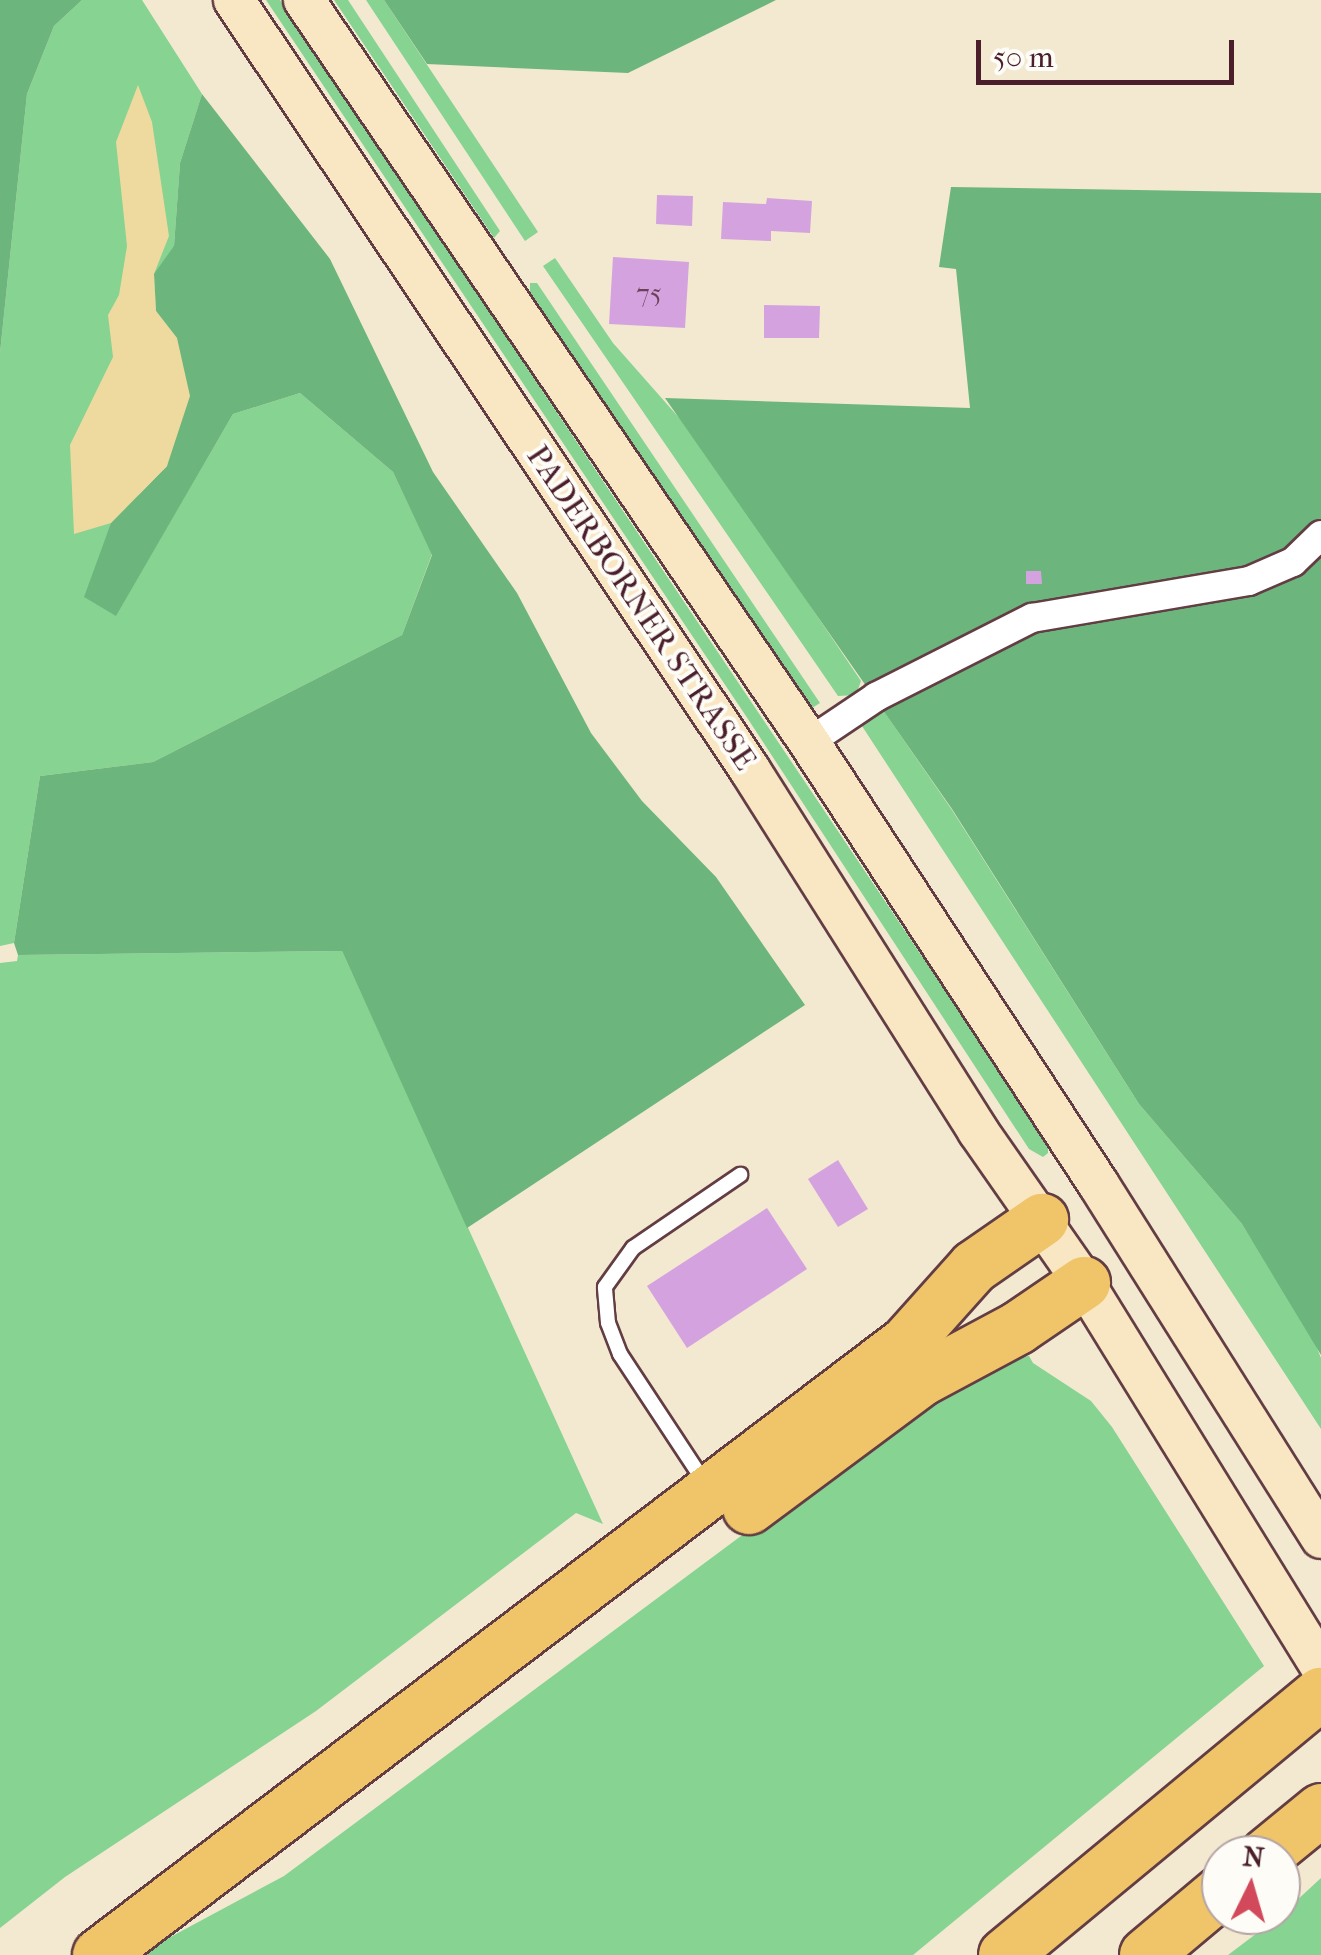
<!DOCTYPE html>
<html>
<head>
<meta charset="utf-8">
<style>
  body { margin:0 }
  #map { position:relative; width:1321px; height:1955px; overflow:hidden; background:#f2e9d0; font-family:"IM FELL French Canon",serif }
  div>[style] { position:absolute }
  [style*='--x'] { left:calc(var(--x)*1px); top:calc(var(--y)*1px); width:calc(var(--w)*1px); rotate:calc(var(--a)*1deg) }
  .green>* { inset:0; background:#86d392 }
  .forest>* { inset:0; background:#6cb57c }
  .sand>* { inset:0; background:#eeda9e }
  .building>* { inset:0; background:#d4a3df }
  .roads { filter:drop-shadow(2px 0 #633d44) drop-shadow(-2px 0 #633d44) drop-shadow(0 2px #633d44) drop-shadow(0 -2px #633d44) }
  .service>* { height:14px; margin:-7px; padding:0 7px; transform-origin:7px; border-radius:7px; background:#fff }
  .minor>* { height:28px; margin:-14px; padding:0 14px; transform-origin:14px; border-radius:14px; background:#fff }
  .secondary>* { height:40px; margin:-20px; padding:0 20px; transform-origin:20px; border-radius:20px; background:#f9e7c3 }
  .motorway>* { height:52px; margin:-26px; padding:0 26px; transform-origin:26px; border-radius:26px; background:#f0c469 }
  span { translate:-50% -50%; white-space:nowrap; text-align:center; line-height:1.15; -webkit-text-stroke:8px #fdfcf7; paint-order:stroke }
  .number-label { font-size:28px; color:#6c4058 }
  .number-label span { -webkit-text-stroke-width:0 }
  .street-label { font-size:32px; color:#4a1f2b }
  .north { position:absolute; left:1201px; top:1835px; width:100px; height:100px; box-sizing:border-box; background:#fdfcf7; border:2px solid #b5a4a5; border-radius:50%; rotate:5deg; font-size:28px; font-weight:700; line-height:40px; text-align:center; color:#4a1f2b }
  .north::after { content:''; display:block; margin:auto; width:35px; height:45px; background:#d1495b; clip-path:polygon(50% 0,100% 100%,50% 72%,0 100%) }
  .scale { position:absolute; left:976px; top:40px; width:258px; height:45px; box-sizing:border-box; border:5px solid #4a1f2b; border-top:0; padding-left:12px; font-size:30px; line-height:35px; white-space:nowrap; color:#4a1f2b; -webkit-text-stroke:8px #fdfcf7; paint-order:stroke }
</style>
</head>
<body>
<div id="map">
  <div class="green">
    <div style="clip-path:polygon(82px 0,142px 0,202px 94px,180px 163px,174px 246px,190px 396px,85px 597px,116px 615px,233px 414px,300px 393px,393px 472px,432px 554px,402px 635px,153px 762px,40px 776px,14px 943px,0 946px,0 353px,27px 94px,54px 26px)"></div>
    <div style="clip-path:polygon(266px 0,280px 0,1048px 1144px,1048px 1153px,1043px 1157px,1029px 1149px,746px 716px)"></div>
    <div style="clip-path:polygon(334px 0,348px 0,500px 231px,494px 238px)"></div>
    <div style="clip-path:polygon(366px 0,384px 0,538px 232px,525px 241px)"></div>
    <div style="clip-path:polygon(555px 258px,613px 343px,681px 420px,768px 543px,861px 681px,856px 695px,838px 696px,543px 266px)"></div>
    <div style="clip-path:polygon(530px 283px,537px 283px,820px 703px,812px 708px,530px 292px)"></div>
    <div style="clip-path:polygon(883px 710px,952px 810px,1139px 1104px,1242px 1224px,1312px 1336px,1321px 1358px,1321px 1429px,860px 723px)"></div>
    <div style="clip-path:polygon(342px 951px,603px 1524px,576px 1513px,316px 1711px,65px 1877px,0 1928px,0 963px,17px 961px,18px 955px)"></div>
    <div style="clip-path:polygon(1029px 1356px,1033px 1363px,1091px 1401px,1112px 1427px,1264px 1666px,913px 1955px,137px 1955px,284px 1876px,870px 1440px,1011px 1358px)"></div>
    <div style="clip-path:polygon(1321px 1878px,1321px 1955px,1228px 1955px,1281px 1915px)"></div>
  </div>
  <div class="forest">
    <div style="clip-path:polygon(0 0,82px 0,54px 26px,27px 94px,0 353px)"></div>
    <div style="clip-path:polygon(384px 0,776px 0,628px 73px,427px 64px)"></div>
    <div style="clip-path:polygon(202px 94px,330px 259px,433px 472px,517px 593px,591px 733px,642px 801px,716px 877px,805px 1005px,467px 1228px,342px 951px,18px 955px,14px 943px,40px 776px,153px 762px,402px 635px,432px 555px,393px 472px,300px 393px,233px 414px,116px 616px,84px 597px,111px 523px,167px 466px,177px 338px,156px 311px,154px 274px,174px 246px,180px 163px)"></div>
    <div style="clip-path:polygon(951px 187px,1321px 193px,1321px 1355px,1242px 1224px,1139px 1104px,952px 809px,665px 398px,970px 408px,956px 269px,939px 267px)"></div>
  </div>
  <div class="sand">
    <div style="clip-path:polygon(138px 85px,152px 122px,169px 236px,154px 274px,156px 311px,177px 338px,190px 396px,167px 466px,111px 523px,74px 534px,70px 445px,113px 357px,108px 315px,119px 295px,127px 246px,116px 142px)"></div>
  </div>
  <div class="building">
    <div style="clip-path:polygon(657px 195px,693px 196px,692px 226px,656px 224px)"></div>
    <div style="clip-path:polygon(767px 198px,812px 201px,810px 233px,771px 231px,771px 241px,721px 239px,723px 202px,766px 204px)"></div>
    <div style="clip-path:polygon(613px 257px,689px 262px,685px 328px,609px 324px)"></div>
    <div style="clip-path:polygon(764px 305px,820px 306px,819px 338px,764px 338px)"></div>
    <div style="clip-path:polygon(1026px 571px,1041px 571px,1042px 584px,1026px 584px)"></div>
    <div style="clip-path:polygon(838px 1160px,868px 1209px,838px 1227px,808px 1179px)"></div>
    <div style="clip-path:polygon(767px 1208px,807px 1269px,687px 1348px,647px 1286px)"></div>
  </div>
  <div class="roads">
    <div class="service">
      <div style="--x:705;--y:1483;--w:154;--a:-123.4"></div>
      <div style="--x:620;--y:1354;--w:33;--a:-111"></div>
      <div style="--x:608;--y:1323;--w:36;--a:-95"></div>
      <div style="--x:605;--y:1287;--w:48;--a:-54.3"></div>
      <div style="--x:633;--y:1248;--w:130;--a:-34.3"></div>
    </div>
    <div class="minor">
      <div style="--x:809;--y:742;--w:81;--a:-33.9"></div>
      <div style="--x:876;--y:697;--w:175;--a:-26.9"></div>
      <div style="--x:1032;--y:618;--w:220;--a:-9.7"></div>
      <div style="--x:1249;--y:581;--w:48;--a:-23.4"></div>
      <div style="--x:1293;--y:562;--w:39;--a:-44"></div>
    </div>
    <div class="secondary">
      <div style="--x:234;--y:0;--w:927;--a:56.17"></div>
      <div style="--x:750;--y:770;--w:427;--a:57.7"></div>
      <div style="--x:978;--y:1131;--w:185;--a:55.1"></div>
      <div style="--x:1084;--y:1283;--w:451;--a:58.3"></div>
      <div style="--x:304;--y:0;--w:898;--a:55.76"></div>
      <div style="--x:809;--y:742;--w:529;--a:56.79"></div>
      <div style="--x:1099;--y:1185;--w:417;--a:57.8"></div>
    </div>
    <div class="motorway">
      <div style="--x:749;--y:1508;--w:217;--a:-36.6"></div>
      <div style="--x:923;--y:1379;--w:108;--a:-28.2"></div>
      <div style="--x:1018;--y:1328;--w:80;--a:-34.3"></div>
      <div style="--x:1266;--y:1855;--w:71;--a:-39.3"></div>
      <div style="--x:99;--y:1955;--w:1013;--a:-37.18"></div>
      <div style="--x:906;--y:1343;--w:102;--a:-48.2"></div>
      <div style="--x:974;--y:1267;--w:83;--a:-34.7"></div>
      <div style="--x:1005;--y:1955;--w:410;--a:-39.6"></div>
      <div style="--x:1146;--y:1955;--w:98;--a:-40"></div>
    </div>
  </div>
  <div class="number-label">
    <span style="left:649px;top:293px">75</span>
  </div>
  <div class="street-label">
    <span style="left:641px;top:608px;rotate:56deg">PADERBORNER STRASSE</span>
  </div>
  <div class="north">N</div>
  <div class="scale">50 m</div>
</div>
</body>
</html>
